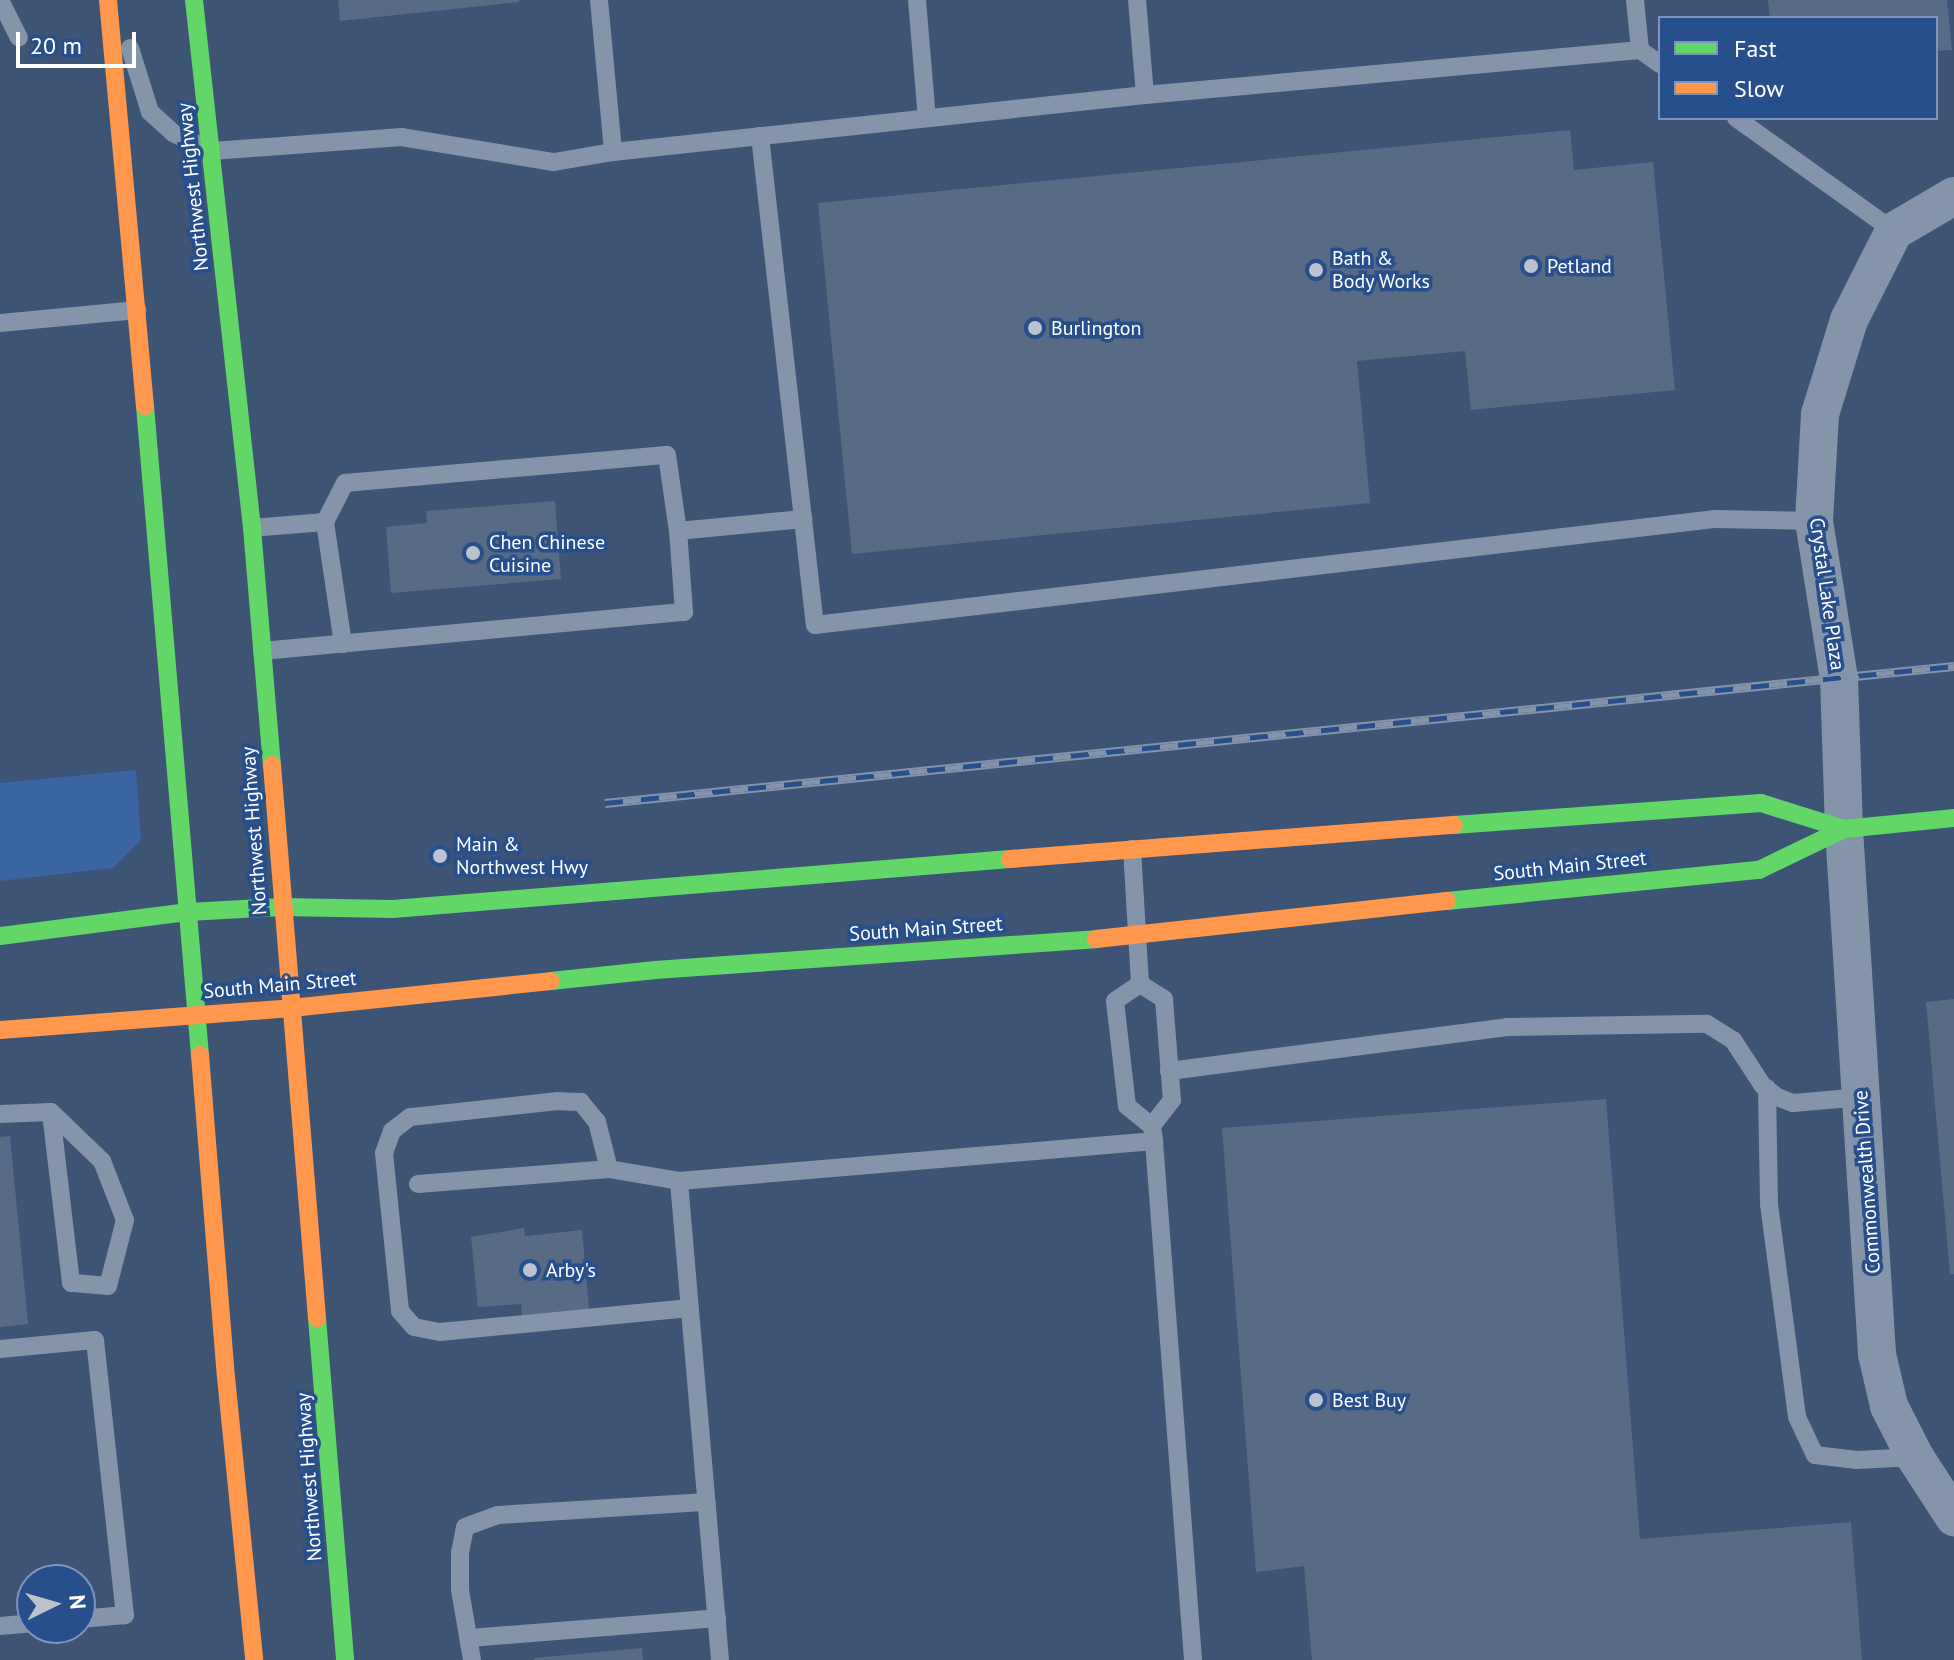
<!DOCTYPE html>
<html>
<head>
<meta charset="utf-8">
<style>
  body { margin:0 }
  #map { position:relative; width:1954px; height:1660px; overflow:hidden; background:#3d5475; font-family:"PT Sans",sans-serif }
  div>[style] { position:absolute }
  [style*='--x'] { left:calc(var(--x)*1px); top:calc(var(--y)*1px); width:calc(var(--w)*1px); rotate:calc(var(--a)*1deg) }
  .green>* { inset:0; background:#3a65a2 }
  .building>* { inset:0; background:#586b85 }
  .lane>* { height:18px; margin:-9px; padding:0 9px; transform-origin:9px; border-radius:9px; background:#8494a9 }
  .street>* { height:38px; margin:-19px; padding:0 19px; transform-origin:19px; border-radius:19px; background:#8494a9 }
  .fast>* { height:18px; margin:-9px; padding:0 9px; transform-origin:9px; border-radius:9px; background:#63d668 }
  .slow>* { height:18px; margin:-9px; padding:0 9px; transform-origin:9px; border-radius:9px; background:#ff974d }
  .rail>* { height:9px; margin-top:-4.5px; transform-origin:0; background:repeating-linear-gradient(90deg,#264f8c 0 18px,#8494a8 0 36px); box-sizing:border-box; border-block:2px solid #8494a8 }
  .dots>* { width:22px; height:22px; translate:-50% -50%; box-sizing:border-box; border:4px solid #264f8c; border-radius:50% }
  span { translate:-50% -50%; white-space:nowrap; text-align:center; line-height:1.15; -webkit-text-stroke:7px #264f8c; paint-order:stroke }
  .street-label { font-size:20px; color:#fff }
  .poi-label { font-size:20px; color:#fff }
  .left { translate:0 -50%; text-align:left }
  .legend { position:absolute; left:1658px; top:16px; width:280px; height:104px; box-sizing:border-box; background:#264f8c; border:2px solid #7d95ba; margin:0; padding:10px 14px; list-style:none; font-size:24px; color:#fff }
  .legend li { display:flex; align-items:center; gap:16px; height:40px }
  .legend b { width:40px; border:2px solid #7d95ba }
  .north { position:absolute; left:16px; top:1564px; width:80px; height:80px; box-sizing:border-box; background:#264f8c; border:2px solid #7d95ba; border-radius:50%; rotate:85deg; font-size:22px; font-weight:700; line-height:32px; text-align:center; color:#fff }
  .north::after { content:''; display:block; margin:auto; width:28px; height:36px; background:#bbc3cf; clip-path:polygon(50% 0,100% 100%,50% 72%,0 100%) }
  .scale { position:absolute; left:16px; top:32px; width:120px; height:36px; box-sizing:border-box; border:4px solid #fff; border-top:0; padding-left:10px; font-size:24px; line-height:28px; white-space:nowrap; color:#fff; -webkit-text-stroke:6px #264f8c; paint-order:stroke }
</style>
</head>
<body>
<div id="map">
  <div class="green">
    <div style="clip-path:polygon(136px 770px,141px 840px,113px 868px,0 881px,0 783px)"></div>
  </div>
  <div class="building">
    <div style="clip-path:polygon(338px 0,519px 0,519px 2px,340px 21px)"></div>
    <div style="clip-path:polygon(1768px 0,1947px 0,1952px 50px,1936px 51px,1936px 18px,1770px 18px)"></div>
    <div style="clip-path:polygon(1570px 130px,1574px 170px,1653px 162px,1675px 390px,1471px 410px,1465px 351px,1357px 361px,1370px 503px,852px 554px,818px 203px)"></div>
    <div style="clip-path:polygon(555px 501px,561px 579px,391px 593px,386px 527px,427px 523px,426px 511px)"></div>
    <div style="clip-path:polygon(1954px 999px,1954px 1274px,1950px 1274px,1926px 1002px)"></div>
    <div style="clip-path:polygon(1606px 1099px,1640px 1539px,1851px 1522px,1862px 1660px,1312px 1660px,1304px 1566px,1256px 1572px,1222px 1128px)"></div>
    <div style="clip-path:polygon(10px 1136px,28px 1324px,0 1327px,0 1137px)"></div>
    <div style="clip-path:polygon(524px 1228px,525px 1236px,582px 1230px,589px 1309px,522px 1315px,521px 1304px,478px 1307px,471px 1237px)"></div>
    <div style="clip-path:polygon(642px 1648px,643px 1660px,534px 1660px,534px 1658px)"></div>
  </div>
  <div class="lane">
    <div style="--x:0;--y:0;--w:42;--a:63.4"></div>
    <div style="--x:599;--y:0;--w:153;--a:84.7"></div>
    <div style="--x:613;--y:152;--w:535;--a:-6.12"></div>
    <div style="--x:1145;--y:95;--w:95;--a:-94.8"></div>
    <div style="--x:917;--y:0;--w:118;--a:85.2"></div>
    <div style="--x:1635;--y:0;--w:50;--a:84.3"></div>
    <div style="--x:1640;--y:50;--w:24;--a:35"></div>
    <div style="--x:130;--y:48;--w:67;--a:72.6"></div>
    <div style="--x:150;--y:112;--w:31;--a:42"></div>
    <div style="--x:173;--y:133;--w:43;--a:24.8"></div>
    <div style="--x:212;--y:151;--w:190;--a:-4.2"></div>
    <div style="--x:401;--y:137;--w:155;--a:9.3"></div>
    <div style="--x:554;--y:162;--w:60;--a:-9.6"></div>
    <div style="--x:1145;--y:95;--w:497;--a:-5.2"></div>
    <div style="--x:1736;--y:118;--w:194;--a:35.6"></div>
    <div style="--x:760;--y:136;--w:492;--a:83.6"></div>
    <div style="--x:815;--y:625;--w:905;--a:-6.72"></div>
    <div style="--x:1714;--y:519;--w:100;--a:1.1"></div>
    <div style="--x:0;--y:323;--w:138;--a:-5.4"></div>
    <div style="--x:252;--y:528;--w:73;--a:-4.7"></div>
    <div style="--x:343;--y:644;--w:123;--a:-98.4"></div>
    <div style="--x:325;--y:522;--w:44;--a:-62.9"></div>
    <div style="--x:345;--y:483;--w:323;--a:-5"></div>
    <div style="--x:667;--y:455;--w:77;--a:81.8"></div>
    <div style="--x:262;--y:651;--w:424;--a:-5.3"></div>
    <div style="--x:684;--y:612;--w:81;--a:-94.2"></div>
    <div style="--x:678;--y:531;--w:126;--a:-5.5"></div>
    <div style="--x:1132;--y:849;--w:135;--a:86.6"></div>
    <div style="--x:1140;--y:984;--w:30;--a:146"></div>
    <div style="--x:1115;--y:1001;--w:106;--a:83.5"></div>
    <div style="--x:1127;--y:1106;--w:32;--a:39"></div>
    <div style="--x:1152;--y:1126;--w:15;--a:82"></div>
    <div style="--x:1154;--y:1141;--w:520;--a:85.7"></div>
    <div style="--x:1140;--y:984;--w:28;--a:32"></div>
    <div style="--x:1164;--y:999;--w:101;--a:85.5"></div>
    <div style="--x:1172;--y:1100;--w:33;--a:128"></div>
    <div style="--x:1169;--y:1071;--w:341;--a:-7.4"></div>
    <div style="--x:1507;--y:1027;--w:200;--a:-0.9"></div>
    <div style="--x:1707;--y:1024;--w:31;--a:32"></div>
    <div style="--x:1733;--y:1040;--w:55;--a:56.9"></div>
    <div style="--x:1763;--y:1086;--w:18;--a:38"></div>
    <div style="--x:1777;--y:1097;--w:17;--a:21"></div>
    <div style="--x:1793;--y:1103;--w:69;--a:-5"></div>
    <div style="--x:1767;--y:1088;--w:116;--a:89"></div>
    <div style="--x:1769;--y:1204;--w:215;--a:82.5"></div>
    <div style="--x:1797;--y:1417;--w:42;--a:64.7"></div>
    <div style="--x:1815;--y:1455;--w:42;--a:6.8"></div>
    <div style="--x:1857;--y:1460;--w:58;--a:-3"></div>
    <div style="--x:0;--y:1114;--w:51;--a:-2.2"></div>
    <div style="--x:51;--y:1112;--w:71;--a:43.9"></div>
    <div style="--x:102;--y:1161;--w:63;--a:68.7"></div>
    <div style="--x:125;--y:1220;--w:68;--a:104.4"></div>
    <div style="--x:108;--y:1286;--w:37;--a:-175"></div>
    <div style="--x:71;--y:1283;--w:172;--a:-96.7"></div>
    <div style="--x:609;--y:1169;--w:49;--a:-104.3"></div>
    <div style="--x:597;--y:1122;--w:26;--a:-129"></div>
    <div style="--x:581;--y:1102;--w:23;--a:-178"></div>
    <div style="--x:558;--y:1101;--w:149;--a:173.8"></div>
    <div style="--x:410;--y:1117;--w:23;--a:142"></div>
    <div style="--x:392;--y:1131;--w:23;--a:110"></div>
    <div style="--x:384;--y:1153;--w:159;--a:84.2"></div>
    <div style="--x:400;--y:1311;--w:21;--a:49"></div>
    <div style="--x:414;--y:1327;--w:26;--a:11"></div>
    <div style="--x:440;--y:1332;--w:251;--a:-5.5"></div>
    <div style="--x:418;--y:1184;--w:192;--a:-4.5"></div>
    <div style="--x:609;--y:1169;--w:71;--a:9.7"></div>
    <div style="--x:0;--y:1349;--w:95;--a:-5.4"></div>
    <div style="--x:95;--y:1340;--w:277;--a:83.8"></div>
    <div style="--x:125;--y:1615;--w:45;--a:174.9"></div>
    <div style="--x:0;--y:1626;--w:32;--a:-5"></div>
    <div style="--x:470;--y:1638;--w:248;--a:-4.6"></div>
    <div style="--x:472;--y:1660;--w:71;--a:-99.7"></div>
    <div style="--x:460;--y:1590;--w:37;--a:-90"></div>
    <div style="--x:460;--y:1553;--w:26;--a:-79"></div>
    <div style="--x:465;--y:1527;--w:35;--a:-20"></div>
    <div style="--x:498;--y:1515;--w:209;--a:-3.6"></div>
    <div style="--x:720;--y:1660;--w:481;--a:-94.9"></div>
    <div style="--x:679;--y:1181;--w:477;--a:-4.8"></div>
  </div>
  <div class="street">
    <div style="--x:1954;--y:196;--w:69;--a:149.7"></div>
    <div style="--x:1894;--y:231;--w:100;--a:116.8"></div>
    <div style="--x:1849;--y:320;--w:98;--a:107.1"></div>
    <div style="--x:1820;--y:414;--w:107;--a:93.2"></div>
    <div style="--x:1814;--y:521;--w:159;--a:81"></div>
    <div style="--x:1839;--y:678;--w:151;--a:88.1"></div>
    <div style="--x:1844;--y:829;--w:526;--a:86.4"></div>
    <div style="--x:1877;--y:1354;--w:53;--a:77"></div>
    <div style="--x:1889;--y:1406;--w:57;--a:63"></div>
    <div style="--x:1915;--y:1457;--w:72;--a:57"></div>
  </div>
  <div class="fast">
    <div style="--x:194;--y:0;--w:531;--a:83.73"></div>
    <div style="--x:252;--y:528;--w:238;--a:85.2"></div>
    <div style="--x:145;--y:406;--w:651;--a:85.16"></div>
    <div style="--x:1454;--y:825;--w:308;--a:-4.1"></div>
    <div style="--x:1761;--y:803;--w:87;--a:17.4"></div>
    <div style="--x:1447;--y:901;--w:314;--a:-5.7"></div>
    <div style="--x:1759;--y:870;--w:94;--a:-25.8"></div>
    <div style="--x:1844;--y:829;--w:111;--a:-5.7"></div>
    <div style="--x:0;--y:936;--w:190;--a:-7.3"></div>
    <div style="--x:188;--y:912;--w:93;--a:-3.1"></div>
    <div style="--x:281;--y:907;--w:112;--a:1"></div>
    <div style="--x:393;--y:909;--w:619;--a:-4.63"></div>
    <div style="--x:551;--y:981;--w:105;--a:-6"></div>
    <div style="--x:655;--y:970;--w:442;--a:-4"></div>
    <div style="--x:317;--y:1318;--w:343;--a:85.3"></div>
  </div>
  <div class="slow">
    <div style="--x:108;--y:0;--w:408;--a:84.8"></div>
    <div style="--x:272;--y:765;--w:555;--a:85.35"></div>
    <div style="--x:1010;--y:859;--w:445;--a:-4.4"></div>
    <div style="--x:1096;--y:939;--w:353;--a:-6.2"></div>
    <div style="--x:0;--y:1030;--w:292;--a:-4.3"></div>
    <div style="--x:291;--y:1008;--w:261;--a:-5.9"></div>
    <div style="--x:200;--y:1055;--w:323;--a:85.4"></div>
    <div style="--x:226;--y:1377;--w:284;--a:84.3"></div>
  </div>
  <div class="rail">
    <div style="--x:605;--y:803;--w:1356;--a:-5.8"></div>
  </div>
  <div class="dots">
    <div style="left:1531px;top:266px;background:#bbc3cf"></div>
    <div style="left:1316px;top:270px;background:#bbc3cf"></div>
    <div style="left:1035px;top:328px;background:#bbc3cf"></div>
    <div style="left:473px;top:553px;background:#bbc3cf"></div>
    <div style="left:440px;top:856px;background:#bbc3cf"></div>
    <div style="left:530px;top:1270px;background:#bbc3cf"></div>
    <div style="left:1316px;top:1400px;background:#bbc3cf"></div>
  </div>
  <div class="street-label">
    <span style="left:193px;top:187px;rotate:-96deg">Northwest Highway</span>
    <span style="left:1827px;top:594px;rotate:82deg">Crystal Lake Plaza</span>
    <span style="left:254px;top:831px;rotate:-94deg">Northwest Highway</span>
    <span style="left:1570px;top:866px;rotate:-6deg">South Main Street</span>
    <span style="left:926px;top:929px;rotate:-4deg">South Main Street</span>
    <span style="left:280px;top:985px;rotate:-5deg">South Main Street</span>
    <span style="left:1867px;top:1182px;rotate:-94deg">Commonwealth Drive</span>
    <span style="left:309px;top:1477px;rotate:-94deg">Northwest Highway</span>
  </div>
  <div class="poi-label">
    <span class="left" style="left:1332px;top:270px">Bath &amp;<br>Body Works</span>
    <span class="left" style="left:1547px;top:266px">Petland</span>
    <span class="left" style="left:1051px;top:328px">Burlington</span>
    <span class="left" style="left:489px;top:554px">Chen Chinese<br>Cuisine</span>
    <span class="left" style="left:456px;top:856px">Main &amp;<br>Northwest Hwy</span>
    <span class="left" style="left:546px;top:1270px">Arby's</span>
    <span class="left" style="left:1332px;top:1400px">Best Buy</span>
  </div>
  <ul class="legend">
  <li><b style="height:10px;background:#63d668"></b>Fast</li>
  <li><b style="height:10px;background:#ff974d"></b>Slow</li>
  </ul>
  <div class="north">N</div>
  <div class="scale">20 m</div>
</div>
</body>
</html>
